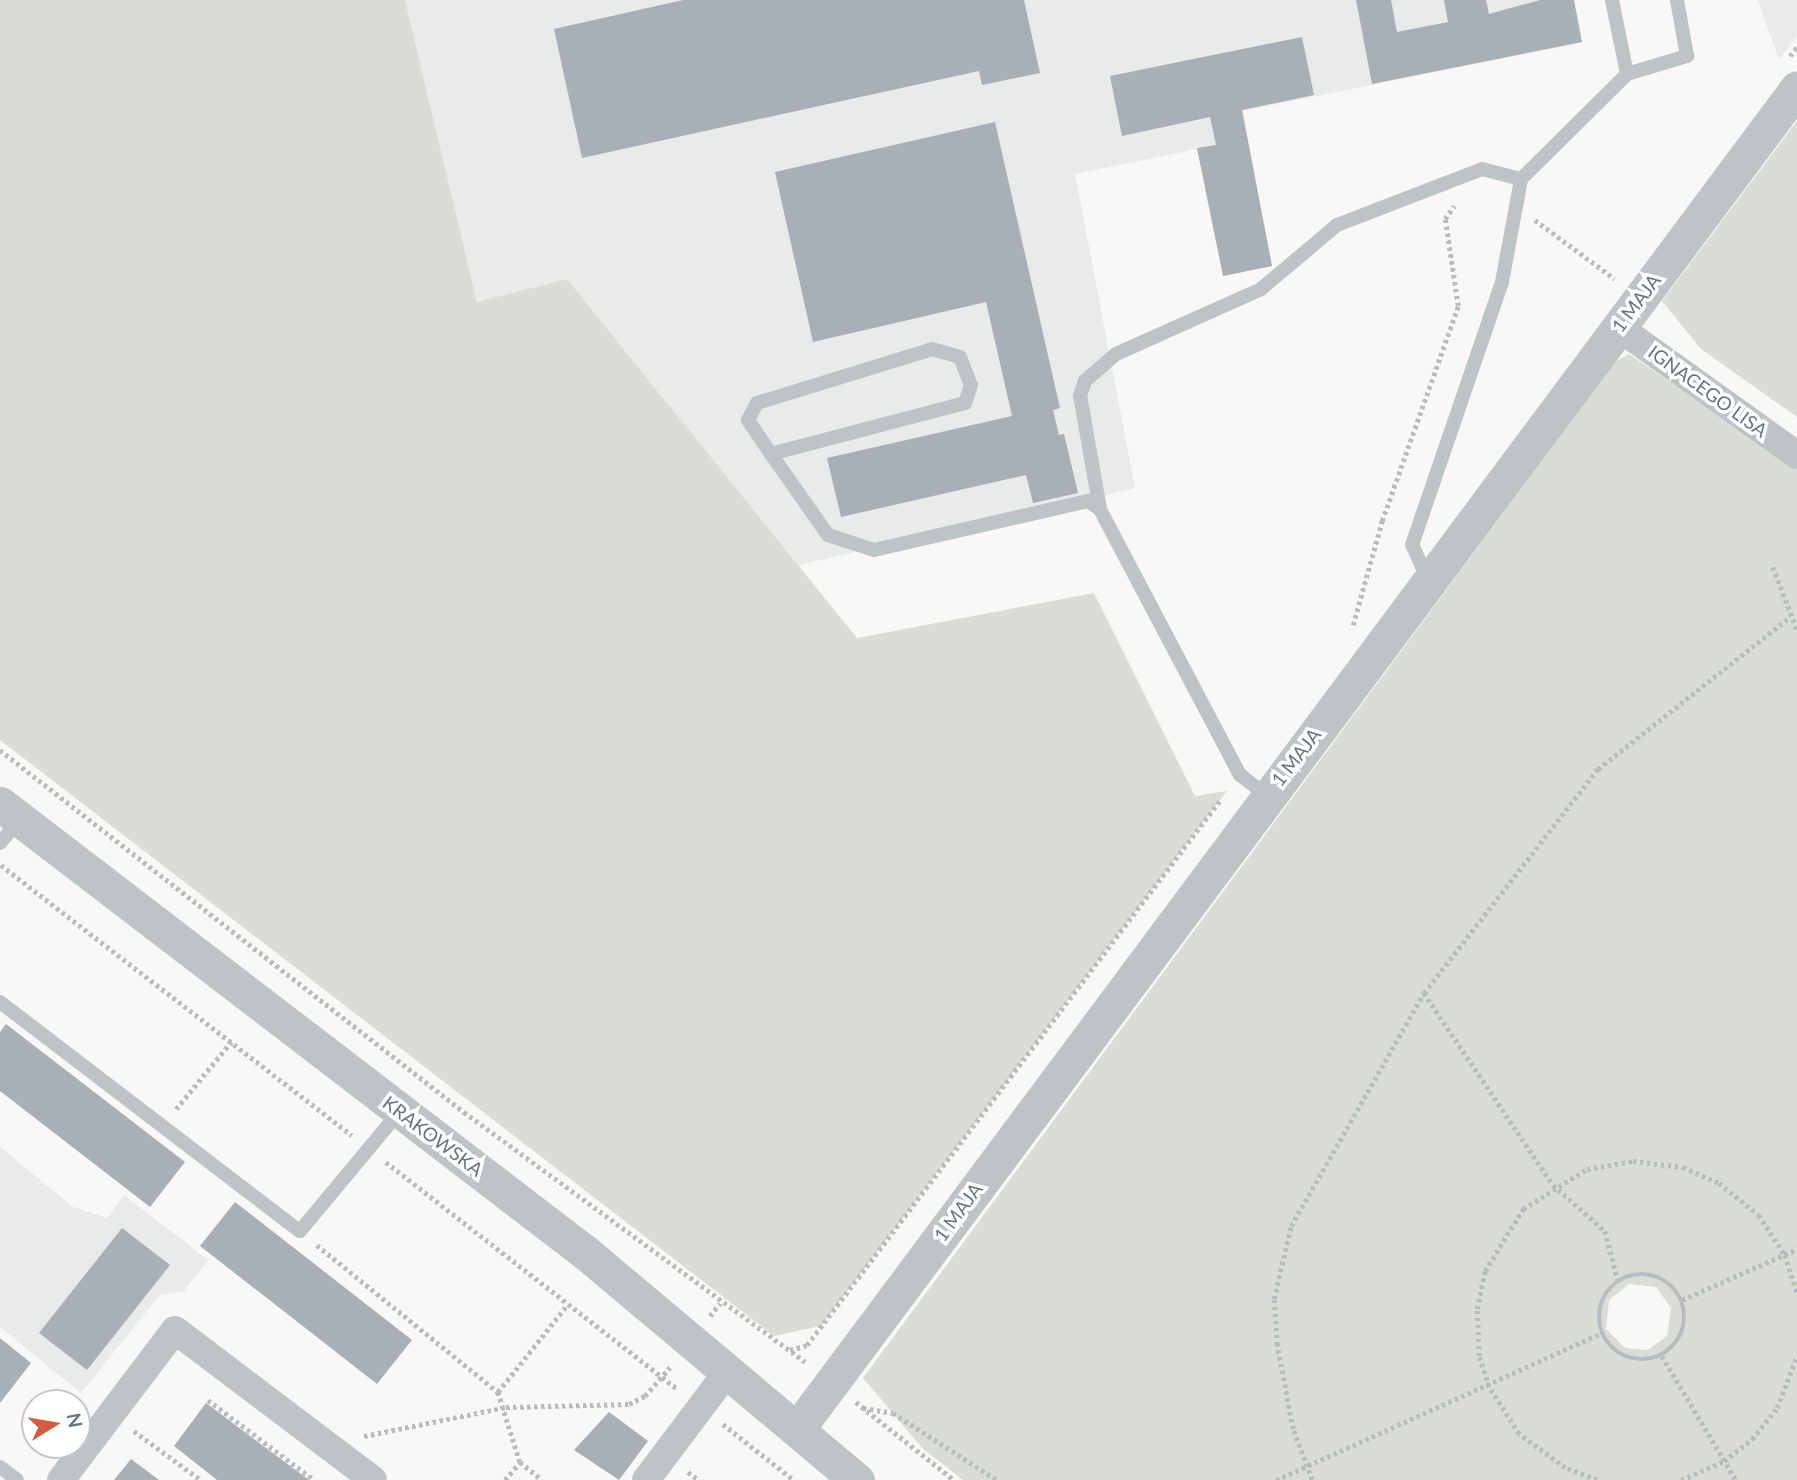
<!DOCTYPE html>
<html>
<head>
<meta charset="utf-8">
<style>
  body { margin:0 }
  #map { position:relative; width:1797px; height:1480px; overflow:hidden; background:#f9f8f7; font-family:Lato,sans-serif }
  div>[style] { position:absolute }
  [style*='--x'] { left:calc(var(--x)*1px); top:calc(var(--y)*1px); width:calc(var(--w)*1px); rotate:calc(var(--a)*1deg) }
  .built>* { inset:0; background:#e9eaea }
  .green>* { inset:0; background:#d9ddd6 }
  .building>* { inset:0; background:#a8afb5 }
  .path>* { height:4.5px; margin-top:-2.25px; transform-origin:0; background:repeating-linear-gradient(90deg,#b9bcbe 0 3.5px,transparent 0 7px) }
  .path>.ring { margin:-2.25px; padding:0; box-sizing:content-box; background:none; border:4.5px solid #b9bcbe; border-radius:50% }
  .service>* { height:14px; margin:-7px; padding:0 7px; transform-origin:7px; border-radius:7px; background:#bec3c6 }
  .minor>* { height:28px; margin:-14px; padding:0 14px; transform-origin:14px; border-radius:14px; background:#bec3c6 }
  .tertiary>* { height:35px; margin:-17.5px; padding:0 17.5px; transform-origin:17.5px; border-radius:17.5px; background:#bec3c6 }
  span { translate:-50% -50%; white-space:nowrap; text-align:center; line-height:1.15; -webkit-text-stroke:7px #fff; paint-order:stroke }
  .street-label { font-size:19px; color:#66757e }
  .north { position:absolute; left:21px; top:1389px; width:70px; height:70px; box-sizing:border-box; background:#fff; border:2px solid #c2c8cb; border-radius:50%; rotate:79deg; font-size:19px; font-weight:700; line-height:28px; text-align:center; color:#66757e }
  .north::after { content:''; display:block; margin:auto; width:24px; height:32px; background:#d05d3f; clip-path:polygon(50% 0,100% 100%,50% 72%,0 100%) }
</style>
</head>
<body>
<div id="map">
  <div class="built">
    <div style="clip-path:polygon(405px 0,1571px 0,1581px 43px,1243px 111px,1272px 266px,1223px 276px,1197px 149px,1075px 174px,1135px 488px,798px 565px,567px 279px,477px 302px)"></div>
    <div style="clip-path:polygon(1758px 0,1797px 0,1797px 36px,1779px 60px)"></div>
    <div style="clip-path:polygon(0 1147px,73px 1207px,107px 1218px,124px 1195px,208px 1260px,184px 1291px,160px 1295px,81px 1393px,0 1327px)"></div>
  </div>
  <div class="green">
    <div style="clip-path:polygon(0 0,405px 0,477px 302px,567px 279px,857px 638px,1094px 593px,1195px 796px,1227px 791px,821px 1326px,774px 1336px,0 740px)"></div>
    <div style="clip-path:polygon(1797px 121px,1797px 417px,1701px 349px,1662px 301px)"></div>
    <div style="clip-path:polygon(evenodd,1629px 354px,1797px 468px,1797px 1480px,963px 1480px,923px 1449px,863px 1378px,1615px 362px,1629px 354px,1629px 1284px,1656px 1287px,1671px 1308px,1667px 1336px,1648px 1350px,1625px 1348px,1606px 1329px,1609px 1300px,1629px 1284px)"></div>
  </div>
  <div class="building">
    <div style="clip-path:polygon(683px 0,1024px 0,1040px 73px,982px 85px,979px 71px,582px 158px,554px 29px)"></div>
    <div style="clip-path:polygon(1356px 0,1391px 0,1397px 32px,1448px 22px,1444px 0,1486px 0,1489px 14px,1540px 0,1574px 0,1582px 42px,1372px 84px)"></div>
    <div style="clip-path:polygon(1302px 37px,1314px 95px,1242px 110px,1272px 266px,1223px 276px,1197px 148px,1216px 145px,1210px 117px,1122px 136px,1110px 76px)"></div>
    <div style="clip-path:polygon(995px 122px,1060px 408px,1053px 410px,1059px 435px,1064px 434px,1078px 493px,1033px 503px,1026px 475px,841px 517px,827px 458px,1012px 416px,986px 302px,813px 342px,775px 172px)"></div>
    <div style="clip-path:polygon(6px 1024px,185px 1162px,150px 1207px,0 1091px,0 1032px)"></div>
    <div style="clip-path:polygon(235px 1202px,412px 1340px,377px 1384px,200px 1246px)"></div>
    <div style="clip-path:polygon(122px 1228px,170px 1265px,87px 1370px,39px 1333px)"></div>
    <div style="clip-path:polygon(0 1338px,31px 1363px,0 1403px)"></div>
    <div style="clip-path:polygon(206px 1403px,309px 1480px,217px 1480px,174px 1446px)"></div>
    <div style="clip-path:polygon(609px 1412px,648px 1441px,619px 1480px,574px 1450px)"></div>
    <div style="clip-path:polygon(131px 1459px,159px 1480px,114px 1480px)"></div>
  </div>
  <div class="path">
    <div style="--x:1790;--y:56;--w:11;--a:-52"></div>
    <div style="--x:1535;--y:220;--w:99;--a:36.4"></div>
    <div style="--x:1773;--y:567;--w:67;--a:69.1"></div>
    <div style="--x:1353;--y:625;--w:108;--a:-74.4"></div>
    <div style="--x:1382;--y:521;--w:228;--a:-70.5"></div>
    <div style="--x:1458;--y:306;--w:88;--a:-98.5"></div>
    <div style="--x:1445;--y:219;--w:16;--a:-55"></div>
    <div style="--x:0;--y:750;--w:589;--a:37.96"></div>
    <div style="--x:464;--y:1112;--w:423;--a:36.2"></div>
    <div style="--x:1;--y:865;--w:443;--a:37.6"></div>
    <div style="--x:1424;--y:993;--w:231;--a:56.1"></div>
    <div style="--x:1553;--y:1185;--w:69;--a:41.5"></div>
    <div style="--x:1605;--y:1231;--w:52;--a:75.4"></div>
    <div style="--x:176;--y:1109;--w:87;--a:-50.6"></div>
    <div style="--x:386;--y:1162;--w:370;--a:37.9"></div>
    <div style="--x:317;--y:1245;--w:233;--a:39.1"></div>
    <div style="--x:498;--y:1392;--w:73;--a:72.6"></div>
    <div style="--x:520;--y:1462;--w:28;--a:39"></div>
    <div class="ring" style="left:1599px;top:1274px;width:81.5px;height:81.5px"></div>
    <div style="--x:1682;--y:1300;--w:126;--a:-23.9"></div>
    <div style="--x:710;--y:1316;--w:16;--a:-52"></div>
    <div style="--x:790;--y:1350;--w:18;--a:-16"></div>
    <div style="--x:807;--y:1345;--w:685;--a:-52.83"></div>
    <div style="--x:1662;--y:1356;--w:144;--a:59.2"></div>
    <div style="--x:498;--y:1392;--w:112;--a:-51.5"></div>
    <div style="--x:208;--y:1400;--w:133;--a:37"></div>
    <div style="--x:856;--y:1402;--w:125;--a:38.5"></div>
    <div style="--x:863;--y:1408;--w:30;--a:9"></div>
    <div style="--x:893;--y:1413;--w:124;--a:32.8"></div>
    <div style="--x:723;--y:1424;--w:90;--a:38.3"></div>
    <div style="--x:134;--y:1431;--w:83;--a:36.2"></div>
    <div style="--x:364;--y:1436;--w:145;--a:-11.5"></div>
    <div style="--x:506;--y:1407;--w:123;--a:-1.4"></div>
    <div style="--x:629;--y:1404;--w:18;--a:-27"></div>
    <div style="--x:645;--y:1396;--w:38;--a:-49"></div>
    <div style="--x:688;--y:1472;--w:14;--a:36"></div>
    <div style="--x:505;--y:1480;--w:23;--a:-50"></div>
    <div style="--x:1276;--y:1480;--w:358;--a:-24.3"></div>
    <div style="--x:1312;--y:1480;--w:54;--a:-110.4"></div>
    <div style="--x:1293;--y:1429;--w:86;--a:-100.8"></div>
    <div style="--x:1277;--y:1345;--w:46;--a:-93.7"></div>
    <div style="--x:1274;--y:1299;--w:75;--a:-76.9"></div>
    <div style="--x:1291;--y:1226;--w:268;--a:-60.3"></div>
    <div style="--x:1424;--y:993;--w:284;--a:-52.2"></div>
    <div style="--x:1598;--y:769;--w:245;--a:-38.4"></div>
    <div style="--x:1597;--y:1480;--w:34;--a:-159"></div>
    <div style="--x:1565;--y:1468;--w:57;--a:-143.5"></div>
    <div style="--x:1519;--y:1434;--w:56;--a:-122.6"></div>
    <div style="--x:1489;--y:1387;--w:33;--a:-108"></div>
    <div style="--x:1479;--y:1356;--w:47;--a:-92.4"></div>
    <div style="--x:1477;--y:1309;--w:39;--a:-78"></div>
    <div style="--x:1485;--y:1271;--w:73;--a:-58.5"></div>
    <div style="--x:1523;--y:1209;--w:75;--a:-32"></div>
    <div style="--x:1587;--y:1169;--w:47;--a:-9.9"></div>
    <div style="--x:1633;--y:1161;--w:50;--a:6.8"></div>
    <div style="--x:1683;--y:1167;--w:39;--a:24"></div>
    <div style="--x:1719;--y:1183;--w:51;--a:38.7"></div>
    <div style="--x:1759;--y:1215;--w:48;--a:57"></div>
    <div style="--x:1785;--y:1255;--w:39;--a:72"></div>
    <div style="--x:1681;--y:1480;--w:47;--a:-23.8"></div>
    <div style="--x:1724;--y:1461;--w:36;--a:-38"></div>
    <div style="--x:1752;--y:1439;--w:40;--a:-51"></div>
    <div style="--x:1777;--y:1408;--w:56;--a:-69"></div>
  </div>
  <div class="service">
    <div style="--x:1612;--y:0;--w:76;--a:78.5"></div>
    <div style="--x:771;--y:454;--w:41;--a:-124.1"></div>
    <div style="--x:748;--y:420;--w:19;--a:-62"></div>
    <div style="--x:757;--y:403;--w:183;--a:-17.1"></div>
    <div style="--x:932;--y:349;--w:29;--a:16"></div>
    <div style="--x:960;--y:357;--w:30;--a:69"></div>
    <div style="--x:971;--y:385;--w:19;--a:108"></div>
    <div style="--x:965;--y:403;--w:201;--a:165.3"></div>
    <div style="--x:771;--y:454;--w:99;--a:54.9"></div>
    <div style="--x:828;--y:535;--w:48;--a:18.1"></div>
    <div style="--x:874;--y:550;--w:220;--a:-12.9"></div>
    <div style="--x:1088;--y:501;--w:14;--a:34"></div>
    <div style="--x:1427;--y:578;--w:36;--a:-114"></div>
    <div style="--x:1412;--y:545;--w:278;--a:-71.1"></div>
    <div style="--x:1502;--y:282;--w:105;--a:-79.5"></div>
    <div style="--x:1521;--y:179;--w:149;--a:-44.7"></div>
    <div style="--x:1627;--y:74;--w:63;--a:-16.7"></div>
    <div style="--x:1687;--y:56;--w:57;--a:-100.1"></div>
    <div style="--x:1266;--y:795;--w:33;--a:-142"></div>
    <div style="--x:1240;--y:775;--w:301;--a:-117.8"></div>
    <div style="--x:1100;--y:509;--w:115;--a:-100"></div>
    <div style="--x:1080;--y:396;--w:16;--a:-72"></div>
    <div style="--x:1085;--y:381;--w:41;--a:-41.1"></div>
    <div style="--x:1116;--y:354;--w:159;--a:-24.1"></div>
    <div style="--x:1261;--y:289;--w:99;--a:-40.1"></div>
    <div style="--x:1337;--y:225;--w:155;--a:-21.1"></div>
    <div style="--x:1482;--y:169;--w:40;--a:14.4"></div>
    <div style="--x:0;--y:843;--w:31;--a:-50"></div>
    <div style="--x:0;--y:1002;--w:377;--a:37.4"></div>
    <div style="--x:300;--y:1231;--w:156;--a:-50.2"></div>
    <div style="--x:0;--y:1467;--w:21;--a:37"></div>
  </div>
  <div class="minor">
    <div style="--x:1618;--y:327;--w:220;--a:35.6"></div>
    <div style="--x:61;--y:1480;--w:188;--a:-52.8"></div>
    <div style="--x:175;--y:1330;--w:248;--a:37.1"></div>
    <div style="--x:646;--y:1480;--w:138;--a:-53"></div>
  </div>
  <div class="tertiary">
    <div style="--x:0;--y:804;--w:738;--a:37.46"></div>
    <div style="--x:586;--y:1253;--w:354;--a:40"></div>
    <div style="--x:798;--y:1428;--w:1671;--a:-53.29"></div>
  </div>
  <div class="street-label">
    <span style="left:1636px;top:303px;rotate:-53deg">1 MAJA</span>
    <span style="left:1708px;top:391px;rotate:36deg">IGNACEGO LISA</span>
    <span style="left:1296px;top:757px;rotate:-52deg">1 MAJA</span>
    <span style="left:433px;top:1136px;rotate:37deg">KRAKOWSKA</span>
    <span style="left:958px;top:1212px;rotate:-54deg">1 MAJA</span>
  </div>
  <div class="north">N</div>
</div>
</body>
</html>
